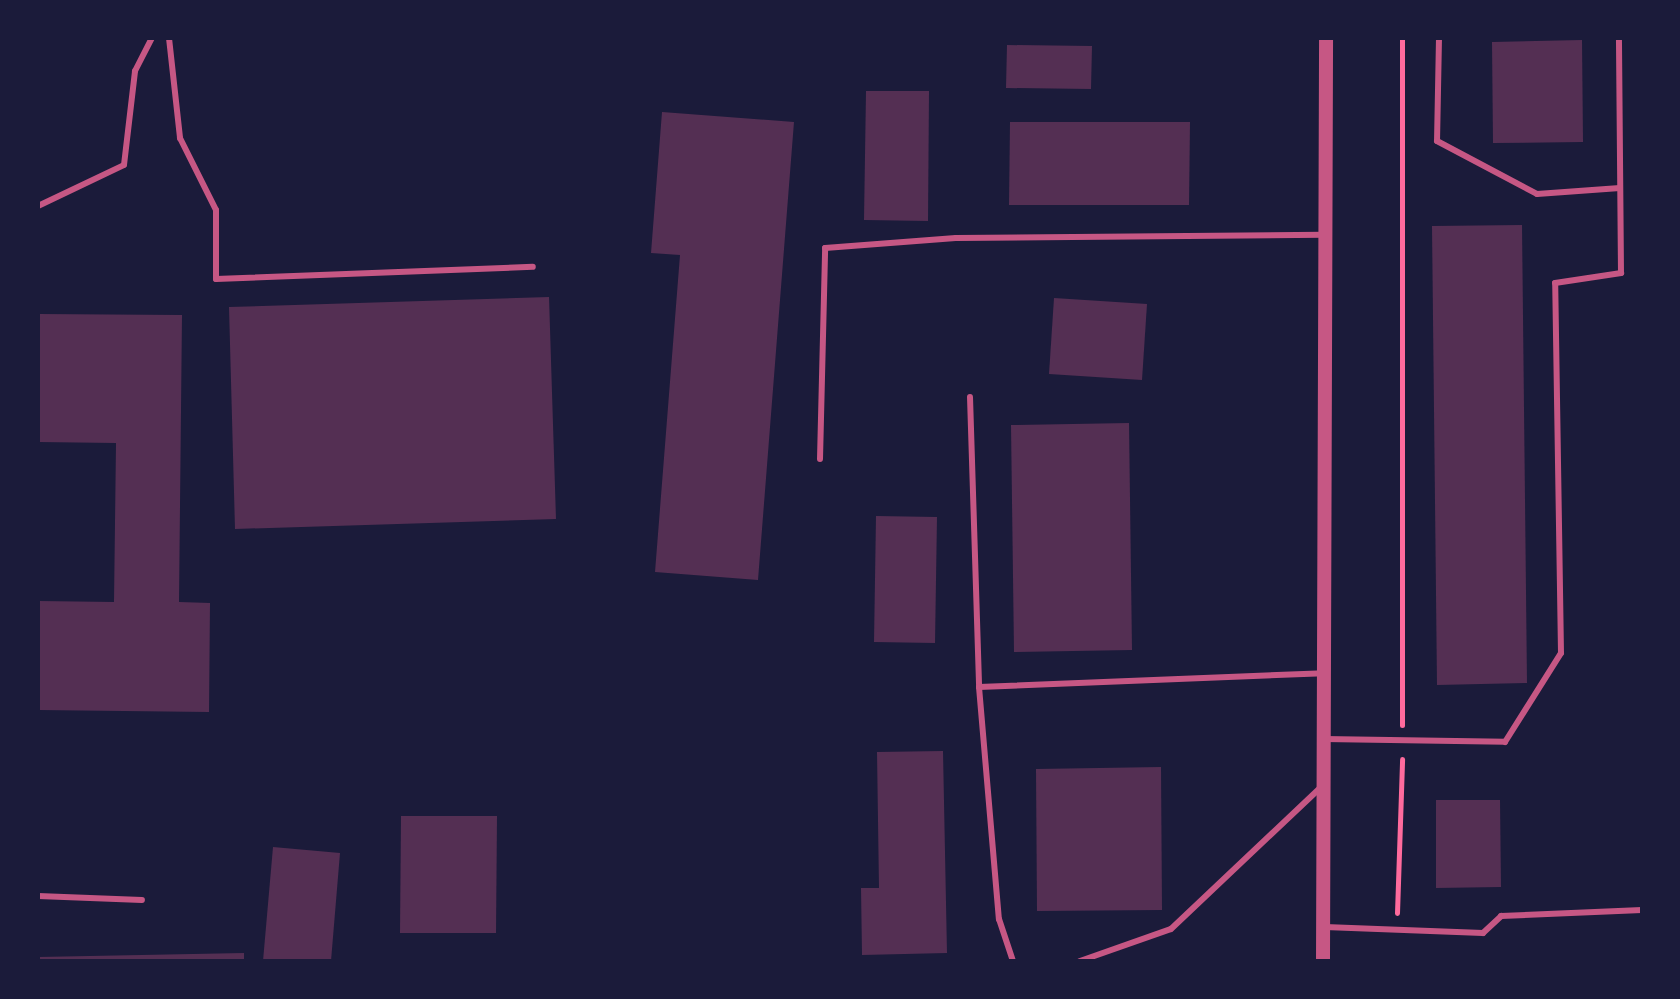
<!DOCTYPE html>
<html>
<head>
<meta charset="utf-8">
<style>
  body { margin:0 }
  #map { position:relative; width:1680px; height:999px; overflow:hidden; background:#1b1b3a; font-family:Montserrat,sans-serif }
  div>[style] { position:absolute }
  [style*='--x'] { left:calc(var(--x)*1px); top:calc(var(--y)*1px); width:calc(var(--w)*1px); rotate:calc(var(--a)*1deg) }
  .building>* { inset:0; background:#542f53 }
  .path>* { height:5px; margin:-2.5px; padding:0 2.5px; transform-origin:2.5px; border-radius:2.5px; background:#ff6b9d }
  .service>* { height:6px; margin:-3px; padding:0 3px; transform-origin:3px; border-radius:3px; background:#c65784 }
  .tertiary>* { height:14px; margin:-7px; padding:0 7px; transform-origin:7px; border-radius:7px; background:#c65784 }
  span { translate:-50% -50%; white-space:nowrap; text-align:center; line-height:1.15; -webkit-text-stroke:8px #1b1b3a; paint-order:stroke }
  .frame { position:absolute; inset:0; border:40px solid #1b1b3a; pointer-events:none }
</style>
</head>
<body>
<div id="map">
  <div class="building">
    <div style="clip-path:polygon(1582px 40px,1583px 142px,1493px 143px,1492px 42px)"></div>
    <div style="clip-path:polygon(1007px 45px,1092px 46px,1091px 89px,1006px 88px)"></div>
    <div style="clip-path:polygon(866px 91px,929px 91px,928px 221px,864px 220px)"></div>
    <div style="clip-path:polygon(662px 112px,794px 122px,758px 580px,655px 572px,680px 255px,651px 253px)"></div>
    <div style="clip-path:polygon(1010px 122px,1190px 122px,1189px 205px,1009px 205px)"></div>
    <div style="clip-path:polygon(1522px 225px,1527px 683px,1437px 685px,1432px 226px)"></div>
    <div style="clip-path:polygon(549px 297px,556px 519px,235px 529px,229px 307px)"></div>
    <div style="clip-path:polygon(1054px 298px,1147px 304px,1142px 380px,1049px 374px)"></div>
    <div style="clip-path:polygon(38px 314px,182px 315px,179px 602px,210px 603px,209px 712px,38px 710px,38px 601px,114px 602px,116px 443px,38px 442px)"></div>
    <div style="clip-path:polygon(1129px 423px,1132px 650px,1014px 652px,1011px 425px)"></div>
    <div style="clip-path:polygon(876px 516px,937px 517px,935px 643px,874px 642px)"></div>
    <div style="clip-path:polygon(943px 751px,947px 953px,862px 955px,861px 888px,879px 888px,877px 752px)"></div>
    <div style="clip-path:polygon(1161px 767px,1162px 910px,1037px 911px,1036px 769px)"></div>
    <div style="clip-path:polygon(1436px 800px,1500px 800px,1501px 887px,1436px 888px)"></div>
    <div style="clip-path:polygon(401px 816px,497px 816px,496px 933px,400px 933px)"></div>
    <div style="clip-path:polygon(273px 847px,340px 853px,331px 961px,263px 961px)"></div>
    <div style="clip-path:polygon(244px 953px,244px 961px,38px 961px,38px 957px)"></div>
  </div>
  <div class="path">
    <div style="--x:1402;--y:38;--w:687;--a:90"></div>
    <div style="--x:1397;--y:913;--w:154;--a:-88.1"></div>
  </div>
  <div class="service">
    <div style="--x:169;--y:38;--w:101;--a:83.7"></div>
    <div style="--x:180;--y:138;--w:80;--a:63.4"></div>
    <div style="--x:216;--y:210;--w:69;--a:90"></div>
    <div style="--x:216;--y:279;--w:317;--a:-2.2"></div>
    <div style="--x:1439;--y:38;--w:103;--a:91.1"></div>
    <div style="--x:1437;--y:141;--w:113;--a:27.9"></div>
    <div style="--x:1537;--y:194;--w:83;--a:-4.1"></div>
    <div style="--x:38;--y:206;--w:95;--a:-25.5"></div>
    <div style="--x:124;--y:165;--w:95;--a:-83.3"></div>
    <div style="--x:135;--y:71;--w:37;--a:-63"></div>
    <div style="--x:970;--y:397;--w:290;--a:88.2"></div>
    <div style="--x:979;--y:687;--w:345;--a:-2.3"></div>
    <div style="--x:820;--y:459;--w:211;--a:-88.6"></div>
    <div style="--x:825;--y:248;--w:131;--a:-4.4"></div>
    <div style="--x:956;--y:238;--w:367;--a:-0.5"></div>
    <div style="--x:979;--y:687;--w:233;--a:85.1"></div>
    <div style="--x:999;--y:919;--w:44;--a:71.6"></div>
    <div style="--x:1324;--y:739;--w:181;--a:0.9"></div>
    <div style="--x:1505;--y:742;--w:105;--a:-57.8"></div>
    <div style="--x:1561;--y:653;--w:370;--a:-90.9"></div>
    <div style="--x:1555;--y:283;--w:67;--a:-8.6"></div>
    <div style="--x:1621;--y:273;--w:235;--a:-90.5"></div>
    <div style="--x:38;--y:896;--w:104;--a:2.2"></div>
    <div style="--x:1325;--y:927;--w:158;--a:2.2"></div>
    <div style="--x:1483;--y:933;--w:25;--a:-43"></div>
    <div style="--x:1501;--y:916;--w:141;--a:-2.4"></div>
    <div style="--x:1080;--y:961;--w:96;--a:-19.4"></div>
    <div style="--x:1171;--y:929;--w:207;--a:-43.4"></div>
  </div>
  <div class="tertiary">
    <div style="--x:1323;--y:961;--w:923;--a:-89.81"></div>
  </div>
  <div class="frame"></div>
</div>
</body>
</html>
